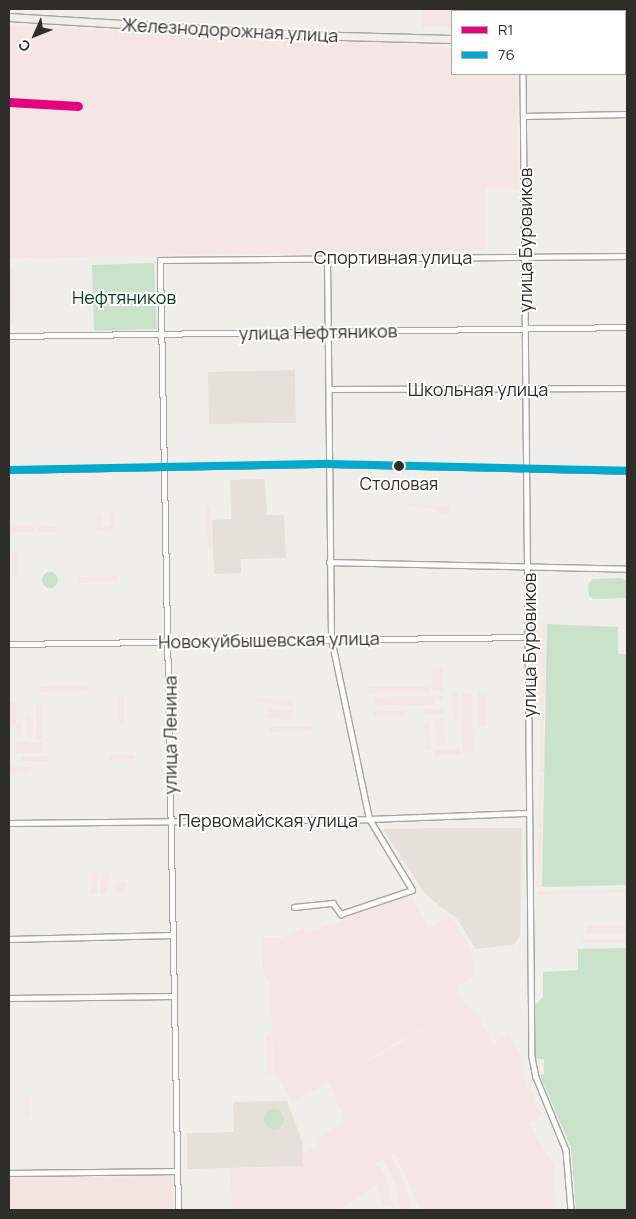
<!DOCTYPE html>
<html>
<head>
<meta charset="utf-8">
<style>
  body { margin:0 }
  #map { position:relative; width:636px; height:1219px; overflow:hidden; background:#f0eeea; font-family:Manrope,sans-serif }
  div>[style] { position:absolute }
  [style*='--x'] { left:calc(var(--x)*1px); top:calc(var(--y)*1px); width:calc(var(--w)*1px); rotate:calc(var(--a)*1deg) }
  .built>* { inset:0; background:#e5e1d8 }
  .industrial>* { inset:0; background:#f5e5e4 }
  .round { border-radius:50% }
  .medical>* { inset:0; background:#f5e5e1 }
  .green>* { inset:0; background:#cae1ca }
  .roads { filter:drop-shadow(1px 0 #a5a4a1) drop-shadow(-1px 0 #a5a4a1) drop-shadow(0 1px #a5a4a1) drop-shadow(0 -1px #a5a4a1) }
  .street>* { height:4.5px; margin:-2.25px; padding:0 2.25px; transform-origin:2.25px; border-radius:2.25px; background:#fdfcfc }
  .primary>* { height:7px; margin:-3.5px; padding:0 3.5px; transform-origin:3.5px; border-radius:3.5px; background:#f2efe8 }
  .bus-1>* { height:8px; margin:-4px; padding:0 4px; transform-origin:4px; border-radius:4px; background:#00a9ce }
  .rail-1>* { height:9px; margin:-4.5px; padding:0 4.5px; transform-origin:4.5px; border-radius:4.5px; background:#e5007d }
  .dots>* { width:14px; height:14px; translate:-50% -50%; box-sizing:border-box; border:2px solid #fff; border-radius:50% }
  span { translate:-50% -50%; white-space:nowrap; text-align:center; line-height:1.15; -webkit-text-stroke:4px #fff; paint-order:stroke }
  .bus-label { font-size:17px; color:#2e2d2a }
  .street-label { font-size:18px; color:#2e2d2a }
  .park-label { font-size:18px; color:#043e15 }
  .frame { position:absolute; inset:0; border:10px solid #2e2d2a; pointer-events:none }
  .legend { position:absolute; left:451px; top:10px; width:175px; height:65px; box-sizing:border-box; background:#fff; border:1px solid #ababaa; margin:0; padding:6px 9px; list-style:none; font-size:15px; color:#2e2d2a }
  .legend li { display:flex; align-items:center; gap:10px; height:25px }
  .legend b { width:25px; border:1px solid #ababaa }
  .north { position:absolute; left:10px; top:10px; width:50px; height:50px; -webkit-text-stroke:4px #fff; paint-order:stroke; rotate:226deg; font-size:14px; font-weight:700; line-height:20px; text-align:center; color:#2e2d2a }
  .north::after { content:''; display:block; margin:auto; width:18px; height:22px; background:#2e2d2a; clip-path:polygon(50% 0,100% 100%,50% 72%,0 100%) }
</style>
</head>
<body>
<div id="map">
  <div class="built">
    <div style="clip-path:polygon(295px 370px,296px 423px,209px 424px,208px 372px)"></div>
    <div style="clip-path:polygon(265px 479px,267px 515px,284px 515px,286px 558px,241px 559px,241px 573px,214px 574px,212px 520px,231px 519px,230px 480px)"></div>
    <div style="clip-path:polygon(440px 828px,522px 828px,520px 936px,513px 945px,476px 949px,457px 919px,426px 895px,383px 829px)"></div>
    <div style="clip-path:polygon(287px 1101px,302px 1141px,303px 1166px,187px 1169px,187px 1133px,234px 1132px,233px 1102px)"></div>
  </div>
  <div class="industrial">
    <div style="clip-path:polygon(422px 9px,542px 9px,452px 11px,452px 27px,422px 27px)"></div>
    <div style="clip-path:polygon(9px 26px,452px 47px,452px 74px,516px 74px,519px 189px,485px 188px,485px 250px,9px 258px)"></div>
    <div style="clip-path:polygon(9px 268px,13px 268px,14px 322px,10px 322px)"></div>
    <div style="clip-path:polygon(408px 504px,449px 505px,449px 514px,438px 513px,434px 508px,408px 507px)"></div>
    <div style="clip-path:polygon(206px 506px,210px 506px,212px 548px,208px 549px)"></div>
    <div style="clip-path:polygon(96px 513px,101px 513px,101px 526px,109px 526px,109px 513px,114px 513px,113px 532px,96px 531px)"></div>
    <div style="clip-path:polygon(33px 526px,33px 532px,9px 532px,9px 527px)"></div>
    <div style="clip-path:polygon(38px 526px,57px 527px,57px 532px,38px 532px)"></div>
    <div style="clip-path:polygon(12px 553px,17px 553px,17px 575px,12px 575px)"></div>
    <div style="clip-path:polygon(117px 576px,117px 582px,78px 583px,78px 577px)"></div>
    <div style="clip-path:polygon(541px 623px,546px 624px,545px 654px,540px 654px)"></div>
    <div style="clip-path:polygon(541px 657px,545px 657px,544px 712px,540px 712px)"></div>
    <div style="clip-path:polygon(443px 667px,443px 691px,432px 691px,432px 668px)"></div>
    <div style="clip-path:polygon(89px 686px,89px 691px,40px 692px,40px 687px)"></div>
    <div style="clip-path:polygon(368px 687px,430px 687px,430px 692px,368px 693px)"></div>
    <div style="clip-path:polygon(452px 693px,458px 694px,458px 720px,453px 720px)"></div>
    <div style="clip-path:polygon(478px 693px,487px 693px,487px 726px,478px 726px)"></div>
    <div style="clip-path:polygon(462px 694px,472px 694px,473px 752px,463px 752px)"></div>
    <div style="clip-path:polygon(119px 695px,124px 695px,124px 723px,119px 723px)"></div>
    <div style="clip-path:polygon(443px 696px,443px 700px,434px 700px,434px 705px,374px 705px,374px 697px)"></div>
    <div style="clip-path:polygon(256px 697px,293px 702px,293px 707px,255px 702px)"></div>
    <div style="clip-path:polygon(9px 702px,15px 702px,16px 724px,21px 724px,22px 735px,17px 735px,16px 724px,9px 724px)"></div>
    <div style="clip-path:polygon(36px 703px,41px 703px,42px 739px,36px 739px)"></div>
    <div style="clip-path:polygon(269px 709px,293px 711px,292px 720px,268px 718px)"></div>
    <div style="clip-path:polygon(424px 709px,443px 709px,443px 714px,424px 714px)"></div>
    <div style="clip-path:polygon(404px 710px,404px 715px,373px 717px,373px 712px)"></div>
    <div style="clip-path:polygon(540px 715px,544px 715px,544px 772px,540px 772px)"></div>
    <div style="clip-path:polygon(25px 717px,30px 718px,33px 723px,32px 738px,27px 737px)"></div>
    <div style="clip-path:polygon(444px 718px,445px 744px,437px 745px,435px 719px)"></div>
    <div style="clip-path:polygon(429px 723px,431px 750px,426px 750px,424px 724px)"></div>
    <div style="clip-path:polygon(269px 727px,312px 727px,312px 731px,270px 732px)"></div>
    <div style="clip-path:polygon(16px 742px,42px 742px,44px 753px,16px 753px)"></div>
    <div style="clip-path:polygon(461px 749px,461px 754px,434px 755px,435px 750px)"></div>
    <div style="clip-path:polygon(109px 755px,134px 755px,134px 759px,109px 760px)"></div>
    <div style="clip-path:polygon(22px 756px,48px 756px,48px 761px,22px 761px)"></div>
    <div style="clip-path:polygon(9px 767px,30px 767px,31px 772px,9px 773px)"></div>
    <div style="clip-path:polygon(539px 775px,543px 775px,542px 828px,538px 828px)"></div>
    <div style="clip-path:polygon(538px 832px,542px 832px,540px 887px,536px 887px)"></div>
    <div style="clip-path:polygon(92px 871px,99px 872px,97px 894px,91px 894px)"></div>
    <div style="clip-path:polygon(102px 873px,109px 873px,107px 894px,100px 894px)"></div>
    <div class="round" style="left:114.5px;top:880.5px;width:11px;height:11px"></div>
    <div style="clip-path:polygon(627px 889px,627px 893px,538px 895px,537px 891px)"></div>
    <div style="clip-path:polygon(evenodd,407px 896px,411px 896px,428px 928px,450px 917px,453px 919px,471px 951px,476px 974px,456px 987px,466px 1006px,475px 1010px,492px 1044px,509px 1035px,524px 1061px,523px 1075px,543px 1115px,529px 1124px,552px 1163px,554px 1162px,556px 1210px,421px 1210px,394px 1153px,391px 1155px,403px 1178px,412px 1210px,401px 1210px,394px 1181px,383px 1159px,369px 1167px,378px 1164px,386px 1178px,394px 1210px,390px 1205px,384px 1207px,376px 1186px,339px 1210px,232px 1210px,231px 1168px,303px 1166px,302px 1154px,319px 1146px,315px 1139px,346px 1122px,329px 1083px,292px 1101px,274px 1071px,270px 981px,264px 976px,262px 938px,282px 938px,303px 928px,306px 933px,342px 921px,341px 918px,407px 896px,449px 1015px,362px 1065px,361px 1064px,389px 1047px,449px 1015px)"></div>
    <div style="clip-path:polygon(627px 925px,627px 933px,587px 934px,587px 926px)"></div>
    <div style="clip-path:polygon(581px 939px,627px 939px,627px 943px,581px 943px)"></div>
    <div style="clip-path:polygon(266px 1035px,271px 1035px,273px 1073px,267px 1073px)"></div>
    <div style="clip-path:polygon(25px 1096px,30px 1096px,30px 1119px,25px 1119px)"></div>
  </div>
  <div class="medical">
    <div style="clip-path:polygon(172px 1176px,173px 1210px,9px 1210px,9px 1178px)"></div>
  </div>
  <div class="green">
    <div style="clip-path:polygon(154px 263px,157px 329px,94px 331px,92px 265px)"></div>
    <div class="round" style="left:42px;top:572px;width:16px;height:16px"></div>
    <div style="clip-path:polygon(622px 578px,627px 582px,626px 598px,593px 599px,589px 596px,588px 585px,592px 579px)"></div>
    <div style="clip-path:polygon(547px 624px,618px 627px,618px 654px,627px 654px,627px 885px,542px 887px)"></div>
    <div style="clip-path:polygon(627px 948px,627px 1210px,576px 1210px,571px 1148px,540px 1075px,544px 1074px,544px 1059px,536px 1059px,535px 1005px,543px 997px,543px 972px,578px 970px,578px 949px)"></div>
    <div class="round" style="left:264px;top:1109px;width:20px;height:20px"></div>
  </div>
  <div class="roads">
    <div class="street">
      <div style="--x:523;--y:74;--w:983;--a:89.48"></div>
      <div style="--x:532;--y:1057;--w:20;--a:79"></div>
      <div style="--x:536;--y:1077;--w:79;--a:67.7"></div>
      <div style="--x:566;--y:1150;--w:60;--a:85.2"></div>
      <div style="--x:524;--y:116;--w:103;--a:-1.1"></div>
      <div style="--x:9;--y:336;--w:618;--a:-0.83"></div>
      <div style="--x:329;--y:389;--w:298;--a:-0.2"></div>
      <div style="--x:9;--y:470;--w:320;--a:-1.1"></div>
      <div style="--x:329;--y:464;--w:298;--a:1.3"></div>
      <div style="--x:329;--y:562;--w:298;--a:1.3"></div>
      <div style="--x:9;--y:644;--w:521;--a:-0.77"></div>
      <div style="--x:9;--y:823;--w:360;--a:-0.6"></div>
      <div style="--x:369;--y:819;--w:159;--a:-2.2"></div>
      <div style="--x:294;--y:907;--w:39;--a:-6"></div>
      <div style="--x:333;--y:903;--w:14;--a:54"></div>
      <div style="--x:341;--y:914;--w:75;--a:-18.7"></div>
      <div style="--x:412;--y:890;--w:83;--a:-121.2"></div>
      <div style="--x:369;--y:819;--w:185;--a:-101.9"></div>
      <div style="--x:331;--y:638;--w:381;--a:-90.6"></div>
      <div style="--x:9;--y:939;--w:164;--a:-1.4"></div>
      <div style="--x:9;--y:998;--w:165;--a:-0.7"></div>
      <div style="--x:9;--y:1173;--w:168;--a:-0.7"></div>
      <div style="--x:178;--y:1210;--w:950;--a:-91.09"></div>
      <div style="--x:160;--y:260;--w:467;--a:-0.5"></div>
    </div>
    <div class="primary">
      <div style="--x:9;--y:17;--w:297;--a:3.5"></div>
      <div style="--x:305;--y:35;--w:147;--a:1.6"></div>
      <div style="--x:625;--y:44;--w:2;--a:0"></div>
    </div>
  </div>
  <div class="bus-1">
    <div style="--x:9;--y:470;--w:320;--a:-1.1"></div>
    <div style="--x:329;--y:464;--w:298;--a:1.3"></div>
  </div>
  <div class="rail-1">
    <div style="--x:9;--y:102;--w:69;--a:3.3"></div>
  </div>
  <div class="dots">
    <div style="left:399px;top:466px;background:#2e2d2a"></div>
  </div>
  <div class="bus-label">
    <span style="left:399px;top:484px">Столовая</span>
  </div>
  <div class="street-label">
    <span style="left:230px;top:30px;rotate:3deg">Железнодорожная улица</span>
    <span style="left:525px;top:240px;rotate:-90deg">улица Буровиков</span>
    <span style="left:393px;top:257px">Спортивная улица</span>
    <span style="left:318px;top:332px;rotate:-1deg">улица Нефтяников</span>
    <span style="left:478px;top:389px">Школьная улица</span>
    <span style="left:269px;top:640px;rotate:-1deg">Новокуйбышевская улица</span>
    <span style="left:529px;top:645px;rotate:-90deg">улица Буровиков</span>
    <span style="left:170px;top:735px;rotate:-90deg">улица Ленина</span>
    <span style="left:268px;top:820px">Первомайская улица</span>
  </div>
  <div class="park-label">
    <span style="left:124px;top:297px">Нефтяников</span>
  </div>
  <div class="frame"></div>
  <ul class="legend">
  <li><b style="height:6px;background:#e5007d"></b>R1</li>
  <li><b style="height:6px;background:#00a9ce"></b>76</li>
  </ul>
  <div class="north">С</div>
</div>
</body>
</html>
